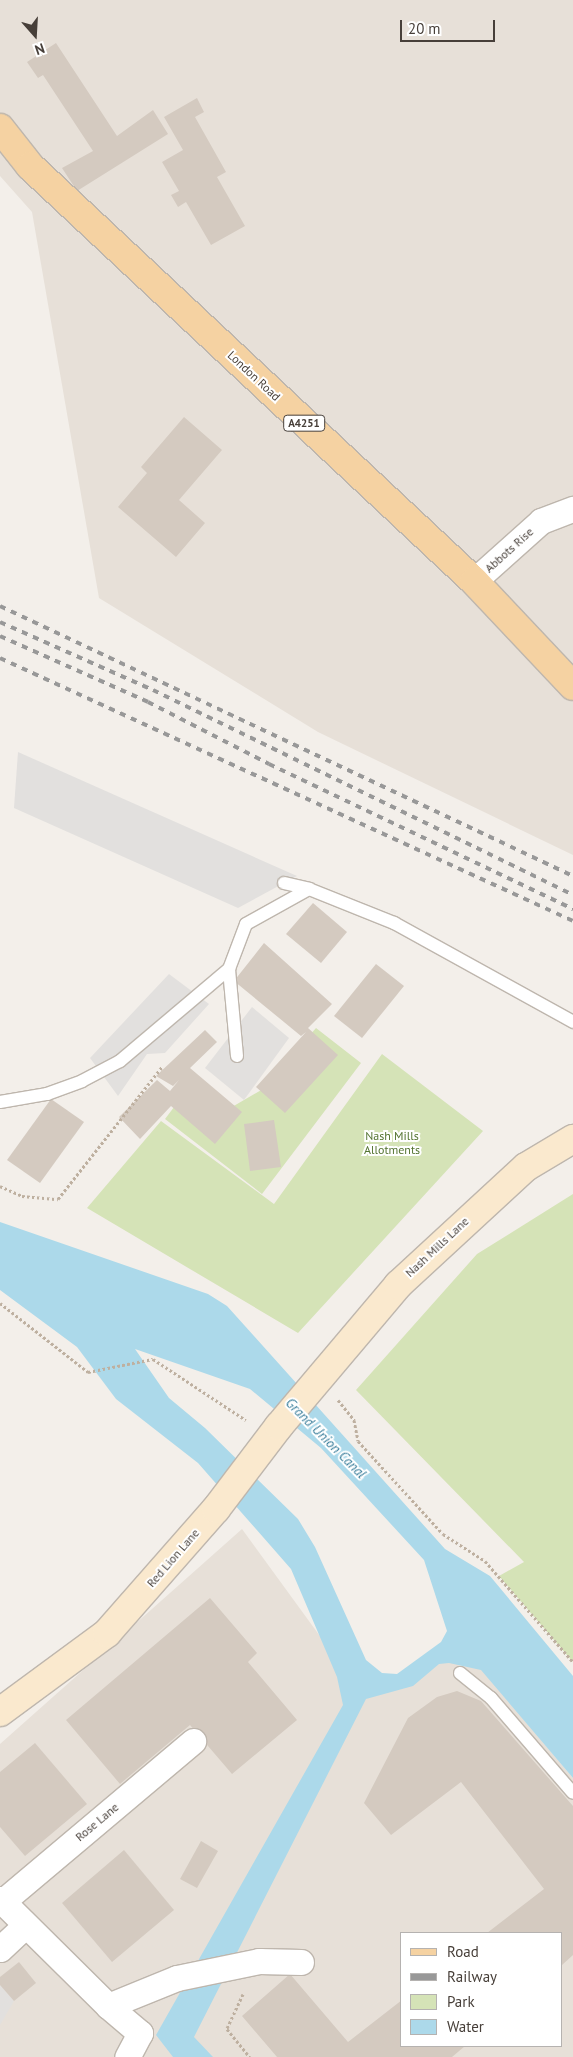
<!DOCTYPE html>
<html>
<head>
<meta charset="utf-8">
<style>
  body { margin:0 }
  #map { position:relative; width:573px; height:2057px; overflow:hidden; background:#f3efea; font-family:"PT Sans",sans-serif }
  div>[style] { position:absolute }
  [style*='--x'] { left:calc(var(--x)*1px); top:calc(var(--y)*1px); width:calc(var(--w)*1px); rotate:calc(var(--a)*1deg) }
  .residential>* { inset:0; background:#e7e0d8 }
  .green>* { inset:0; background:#d5e3b7 }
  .parking>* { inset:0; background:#e2e0de }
  .water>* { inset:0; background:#acd9ea }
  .building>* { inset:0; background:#d4cac0 }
  .path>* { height:3px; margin-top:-1.5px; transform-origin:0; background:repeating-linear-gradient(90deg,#beb0a0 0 2.5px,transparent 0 5px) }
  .roads { filter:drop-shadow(1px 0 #beb6ad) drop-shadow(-1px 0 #beb6ad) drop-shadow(0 1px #beb6ad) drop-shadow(0 -1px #beb6ad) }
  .lane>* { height:12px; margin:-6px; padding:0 6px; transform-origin:6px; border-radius:6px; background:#fff }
  .street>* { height:25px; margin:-12.5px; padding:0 12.5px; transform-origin:12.5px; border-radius:12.5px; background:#fff }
  .secondary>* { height:28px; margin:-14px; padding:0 14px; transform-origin:14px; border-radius:14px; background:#fae9ce }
  .primary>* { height:28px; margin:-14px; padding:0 14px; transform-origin:14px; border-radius:14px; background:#f5d2a2 }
  .rail>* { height:4px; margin-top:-2px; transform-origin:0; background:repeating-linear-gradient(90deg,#989898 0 6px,transparent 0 12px) }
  span { translate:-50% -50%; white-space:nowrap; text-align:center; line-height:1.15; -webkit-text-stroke:4px #fff; paint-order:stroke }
  .shield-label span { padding:1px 4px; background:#fff; border:1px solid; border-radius:4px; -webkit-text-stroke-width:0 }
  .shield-label { font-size:11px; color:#473f39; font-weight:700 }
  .street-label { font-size:12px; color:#473f39 }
  .park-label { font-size:12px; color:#537331 }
  .water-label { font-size:14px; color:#387d9a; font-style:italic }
  .legend { position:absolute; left:400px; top:1932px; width:162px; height:115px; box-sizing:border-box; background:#fff; border:1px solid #b5b2b0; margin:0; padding:6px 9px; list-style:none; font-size:15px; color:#473f39 }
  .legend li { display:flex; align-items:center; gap:10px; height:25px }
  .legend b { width:25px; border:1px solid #b5b2b0 }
  .north { position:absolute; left:10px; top:10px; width:50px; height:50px; -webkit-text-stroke:4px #fff; paint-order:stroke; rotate:161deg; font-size:14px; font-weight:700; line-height:20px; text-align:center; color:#473f39 }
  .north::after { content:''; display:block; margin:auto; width:18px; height:22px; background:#473f39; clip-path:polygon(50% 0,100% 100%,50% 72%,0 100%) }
  .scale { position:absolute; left:400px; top:20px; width:95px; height:22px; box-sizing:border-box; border:2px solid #473f39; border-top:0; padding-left:6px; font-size:15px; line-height:18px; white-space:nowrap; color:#473f39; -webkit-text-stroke:4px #fff; paint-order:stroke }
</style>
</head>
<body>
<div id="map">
  <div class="residential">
    <div style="clip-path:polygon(0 0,573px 0,573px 855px,318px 732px,99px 598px,32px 212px,0 176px)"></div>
    <div style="clip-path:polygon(evenodd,242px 1529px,365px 1698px,453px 1651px,482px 1670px,573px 1778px,573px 2057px,0 2057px,0 1744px,242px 1529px,402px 1933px,562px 1933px,562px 2046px,402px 2046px,402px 1933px)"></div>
  </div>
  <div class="green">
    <div style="clip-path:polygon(316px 1028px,361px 1063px,262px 1194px,165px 1119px,196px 1078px,232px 1107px,263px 1089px)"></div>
    <div style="clip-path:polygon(382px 1054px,483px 1131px,298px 1333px,87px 1208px,161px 1121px,274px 1204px)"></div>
    <div style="clip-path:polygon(573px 1194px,573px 1662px,499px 1576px,524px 1562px,356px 1390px,477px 1254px)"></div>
  </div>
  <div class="parking">
    <div style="clip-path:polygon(18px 752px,297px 876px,238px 908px,14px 808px)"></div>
    <div style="clip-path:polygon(169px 974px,209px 1004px,165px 1053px,147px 1054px,118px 1096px,90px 1058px)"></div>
    <div style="clip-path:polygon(252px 1007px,289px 1038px,244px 1100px,205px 1068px)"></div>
    <div style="clip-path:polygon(0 1985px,14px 2001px,0 2025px)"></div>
  </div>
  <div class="water">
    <div style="clip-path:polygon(evenodd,0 1222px,208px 1294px,227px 1306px,445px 1549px,490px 1576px,573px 1676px,573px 1778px,481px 1670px,449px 1663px,439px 1664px,413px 1686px,366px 1699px,194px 2037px,213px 2057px,173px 2057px,156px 2035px,343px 1705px,337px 1677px,291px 1569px,198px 1463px,116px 1399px,77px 1347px,0 1290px,0 1222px,135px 1349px,250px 1389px,321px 1448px,424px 1560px,447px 1631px,441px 1642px,397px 1674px,382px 1673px,366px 1660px,315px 1547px,298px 1519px,205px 1428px,169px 1398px,135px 1349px)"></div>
  </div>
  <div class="building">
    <div style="clip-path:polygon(56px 43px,117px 136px,153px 110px,168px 134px,77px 191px,62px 168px,93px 151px,43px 75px,38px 78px,27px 62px)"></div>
    <div style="clip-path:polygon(197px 98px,204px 112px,195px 117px,226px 172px,217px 177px,245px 226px,211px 245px,186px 202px,178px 207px,171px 195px,179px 191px,162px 162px,183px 150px,164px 117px)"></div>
    <div style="clip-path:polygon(184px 417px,222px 450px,179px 500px,205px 523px,176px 557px,118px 507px,147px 473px,141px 467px)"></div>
    <div style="clip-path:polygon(313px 903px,347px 932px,321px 963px,286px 934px)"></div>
    <div style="clip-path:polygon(264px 943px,332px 1004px,308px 1028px,338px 1055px,285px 1113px,256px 1087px,306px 1032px,301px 1036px,234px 981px)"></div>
    <div style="clip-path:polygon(376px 964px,404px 986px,362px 1038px,334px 1016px)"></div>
    <div style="clip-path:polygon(205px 1030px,217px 1042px,190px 1068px,242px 1112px,215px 1144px,171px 1106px,140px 1139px,119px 1117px,157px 1080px,170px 1091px,179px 1080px,173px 1086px,156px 1076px)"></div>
    <div style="clip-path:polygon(51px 1099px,84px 1122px,40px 1183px,7px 1160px)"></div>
    <div style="clip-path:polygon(274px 1120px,281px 1167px,250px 1171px,244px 1124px)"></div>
    <div style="clip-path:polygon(210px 1598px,257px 1653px,248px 1662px,297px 1720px,232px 1774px,190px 1725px,120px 1784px,66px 1720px)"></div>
    <div style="clip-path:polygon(457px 1691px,481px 1701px,573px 1806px,573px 1955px,562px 1965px,562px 1933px,487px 1933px,544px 1889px,461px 1782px,391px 1835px,364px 1803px,408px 1718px,437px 1697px)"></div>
    <div style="clip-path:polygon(35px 1743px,87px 1804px,25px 1856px,0 1827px,0 1772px)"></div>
    <div style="clip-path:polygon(201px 1841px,218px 1851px,197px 1888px,180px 1879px)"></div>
    <div style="clip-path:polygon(124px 1850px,174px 1910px,112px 1962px,62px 1903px)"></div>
    <div style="clip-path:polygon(19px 1962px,36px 1983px,14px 2001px,0 1985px,0 1977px)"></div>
    <div style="clip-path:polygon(290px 1974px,348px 2042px,402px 2000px,402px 2046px,465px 2046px,452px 2057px,277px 2057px,242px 2016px)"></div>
  </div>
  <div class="path">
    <div style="--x:0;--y:1186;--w:24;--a:24"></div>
    <div style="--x:22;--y:1196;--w:36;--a:5"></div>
    <div style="--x:58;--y:1199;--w:168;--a:-51.8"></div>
    <div style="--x:0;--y:1303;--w:112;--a:38.1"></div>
    <div style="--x:88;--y:1372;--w:66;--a:-11.3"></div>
    <div style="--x:153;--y:1359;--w:111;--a:33.3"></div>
    <div style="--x:338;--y:1400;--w:26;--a:51"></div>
    <div style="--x:354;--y:1420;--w:21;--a:79"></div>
    <div style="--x:358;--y:1441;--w:126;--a:47.6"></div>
    <div style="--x:443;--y:1534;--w:50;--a:32.7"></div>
    <div style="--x:485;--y:1561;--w:134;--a:48.9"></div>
    <div style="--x:243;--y:1994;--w:38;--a:115"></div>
    <div style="--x:227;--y:2029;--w:36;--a:51"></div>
  </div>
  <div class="roads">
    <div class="lane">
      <div style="--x:284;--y:883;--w:26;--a:13"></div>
      <div style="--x:237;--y:1056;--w:87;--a:-95.3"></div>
      <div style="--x:229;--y:969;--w:48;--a:-69.3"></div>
      <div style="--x:246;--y:924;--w:72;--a:-29.1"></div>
      <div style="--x:309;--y:889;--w:92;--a:21.8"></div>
      <div style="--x:394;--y:923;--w:205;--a:28.9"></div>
      <div style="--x:0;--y:1102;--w:48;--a:-9.7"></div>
      <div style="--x:47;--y:1094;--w:37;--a:-20"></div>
      <div style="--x:82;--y:1081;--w:43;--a:-27.8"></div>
      <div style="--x:120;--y:1061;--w:143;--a:-40.2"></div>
      <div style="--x:460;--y:1673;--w:40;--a:39"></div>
      <div style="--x:491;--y:1698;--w:125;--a:49.2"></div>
    </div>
    <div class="street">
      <div style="--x:474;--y:581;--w:90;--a:-41.8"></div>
      <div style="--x:541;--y:521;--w:34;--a:-21"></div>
      <div style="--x:0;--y:1899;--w:152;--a:44.7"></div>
      <div style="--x:108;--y:2006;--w:74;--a:-22.1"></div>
      <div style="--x:177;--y:1978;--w:84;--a:-11.7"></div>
      <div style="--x:259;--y:1961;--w:42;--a:1.4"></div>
      <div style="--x:2;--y:1902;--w:250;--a:-40.1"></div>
      <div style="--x:0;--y:1949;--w:35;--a:-43"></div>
      <div style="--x:108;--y:2006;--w:42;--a:40.2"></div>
      <div style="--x:140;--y:2033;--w:27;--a:118"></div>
    </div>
    <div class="secondary">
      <div style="--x:0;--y:1712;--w:133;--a:-36.4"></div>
      <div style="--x:107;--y:1633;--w:165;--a:-48.7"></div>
      <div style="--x:216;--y:1509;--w:104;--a:-52.8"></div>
      <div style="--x:279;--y:1426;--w:185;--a:-49.8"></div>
      <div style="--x:398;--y:1285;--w:174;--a:-42.7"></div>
      <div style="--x:526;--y:1167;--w:55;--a:-30.8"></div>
    </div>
    <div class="primary">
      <div style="--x:0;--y:128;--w:48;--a:51.7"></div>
      <div style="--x:30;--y:166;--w:608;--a:43.07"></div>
      <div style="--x:474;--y:581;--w:144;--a:46.7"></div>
    </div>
  </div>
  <div class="rail">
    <div style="--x:0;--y:606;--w:633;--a:25.23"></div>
    <div style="--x:0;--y:622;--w:167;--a:24"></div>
    <div style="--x:153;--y:690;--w:467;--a:26"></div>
    <div style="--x:0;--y:636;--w:162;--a:24"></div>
    <div style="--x:148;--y:702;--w:136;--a:27.1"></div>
    <div style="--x:269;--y:764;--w:337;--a:25.5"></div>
    <div style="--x:0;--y:658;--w:630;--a:24.65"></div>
  </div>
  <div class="shield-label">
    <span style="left:304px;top:423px">A4251</span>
  </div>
  <div class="street-label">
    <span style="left:254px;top:376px;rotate:43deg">London Road</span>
    <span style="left:509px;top:550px;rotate:-42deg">Abbots Rise</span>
    <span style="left:437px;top:1247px;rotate:-43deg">Nash Mills Lane</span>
    <span style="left:173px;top:1558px;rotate:-49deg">Red Lion Lane</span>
    <span style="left:97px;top:1822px;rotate:-40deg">Rose Lane</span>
  </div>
  <div class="park-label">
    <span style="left:392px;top:1143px">Nash Mills<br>Allotments</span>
  </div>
  <div class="water-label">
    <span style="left:326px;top:1438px;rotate:45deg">Grand Union Canal</span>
  </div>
  <ul class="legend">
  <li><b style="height:6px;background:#f5d2a2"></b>Road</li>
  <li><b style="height:6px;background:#989898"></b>Railway</li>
  <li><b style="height:14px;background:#d5e3b7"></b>Park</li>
  <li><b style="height:14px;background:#acd9ea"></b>Water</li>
  </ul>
  <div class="north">N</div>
  <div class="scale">20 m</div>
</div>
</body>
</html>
